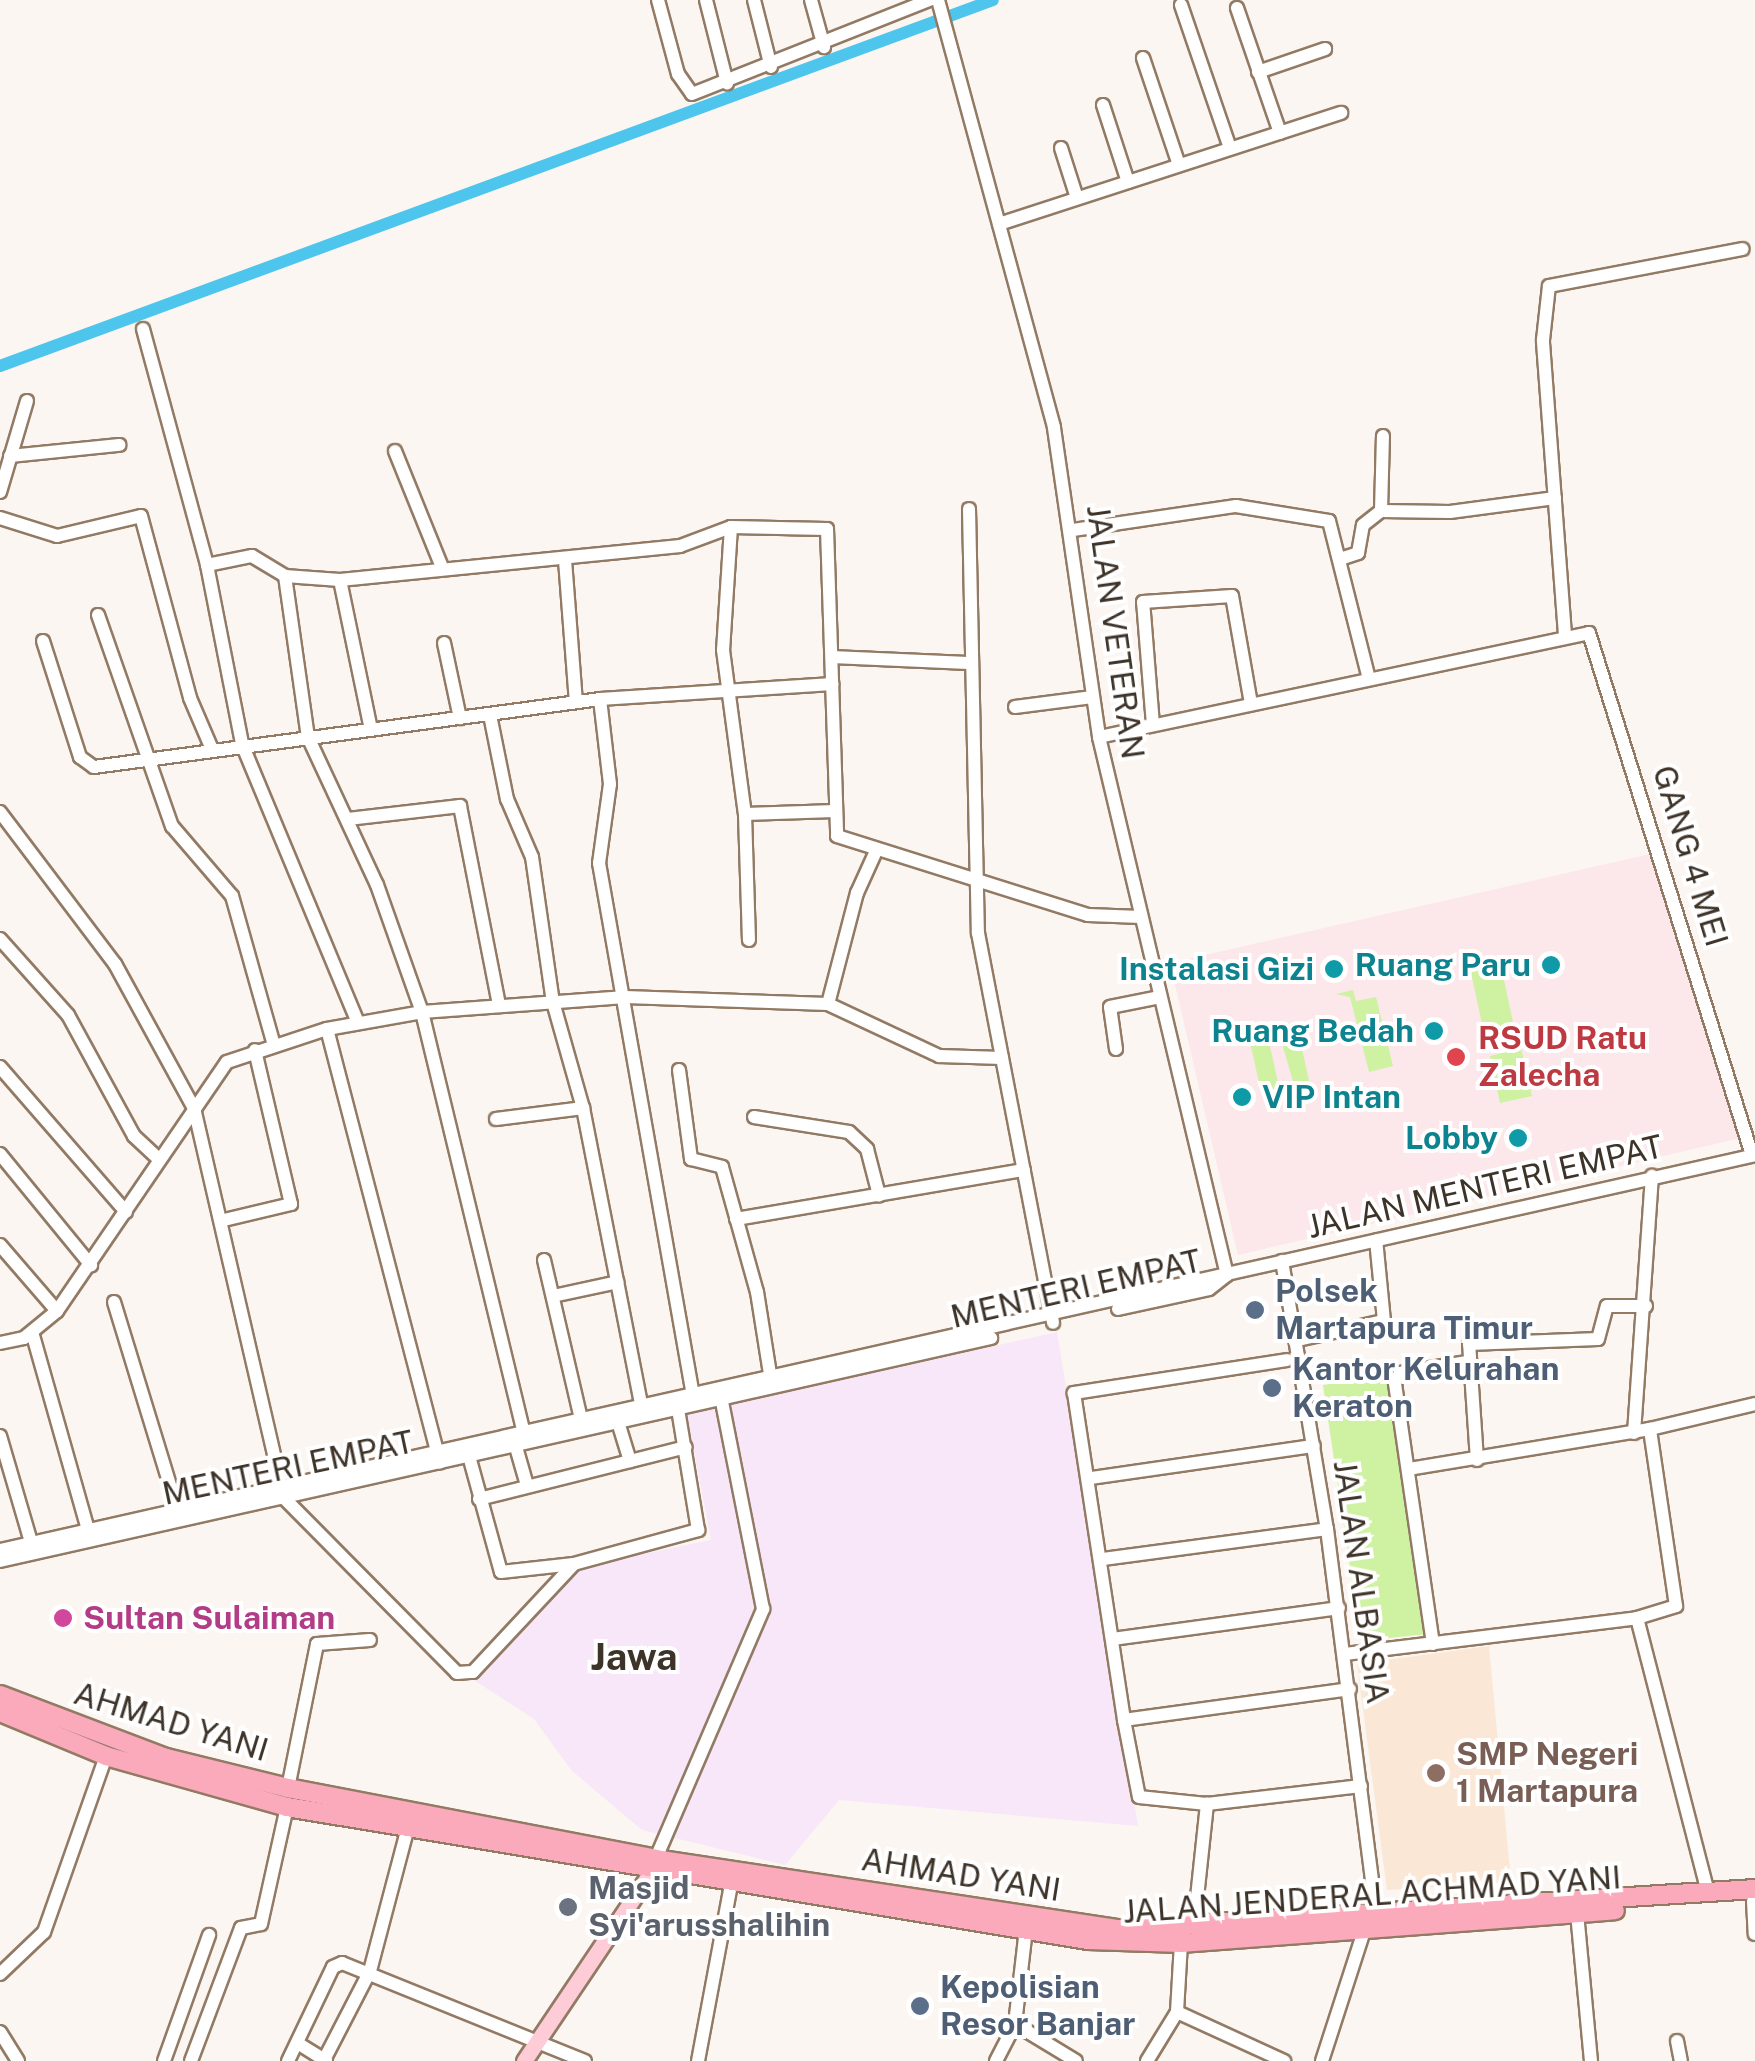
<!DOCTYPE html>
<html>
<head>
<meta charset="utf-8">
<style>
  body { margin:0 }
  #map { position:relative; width:1755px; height:2061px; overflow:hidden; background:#fbf6f1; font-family:"Public Sans",sans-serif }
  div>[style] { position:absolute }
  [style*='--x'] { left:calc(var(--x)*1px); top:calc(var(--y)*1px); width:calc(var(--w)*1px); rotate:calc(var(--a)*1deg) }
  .commercial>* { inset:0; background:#f8e7f8 }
  .built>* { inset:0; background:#fbe7d5 }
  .medical>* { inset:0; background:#fce7eb }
  .green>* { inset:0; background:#cef1a2 }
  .canal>* { height:12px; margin:-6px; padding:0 6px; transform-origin:6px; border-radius:6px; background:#4dc5ed }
  .roads { filter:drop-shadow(2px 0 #927a64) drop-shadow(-2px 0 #927a64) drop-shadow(0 2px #927a64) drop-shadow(0 -2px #927a64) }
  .minor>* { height:12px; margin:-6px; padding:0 6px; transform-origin:6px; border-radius:6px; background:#fff }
  .major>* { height:15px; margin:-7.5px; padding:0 7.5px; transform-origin:7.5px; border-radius:7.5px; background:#fdccd7 }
  .highway>* { height:18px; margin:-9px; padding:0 9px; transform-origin:9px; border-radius:9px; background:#fbaabc }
  .dots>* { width:28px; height:28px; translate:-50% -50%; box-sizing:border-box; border:5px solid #fff; border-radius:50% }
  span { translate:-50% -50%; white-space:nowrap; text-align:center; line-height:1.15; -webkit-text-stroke:8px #fff; paint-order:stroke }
  .street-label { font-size:32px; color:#3d3329 }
  .culture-label { font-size:32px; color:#0d838f; font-weight:700 }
  .right { translate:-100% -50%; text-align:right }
  .left { translate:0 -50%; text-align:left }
  .health-label { font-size:32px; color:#be3a42; font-weight:700 }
  .service-label { font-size:32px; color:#4e5e75; font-weight:700 }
  .hotel-label { font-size:32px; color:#b23c85; font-weight:700 }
  .education-label { font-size:32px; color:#785e54; font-weight:700 }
  .worship-label { font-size:32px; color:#5b616d; font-weight:700 }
  .quarter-label { font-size:38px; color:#3d3329; font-weight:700 }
</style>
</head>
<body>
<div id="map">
  <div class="commercial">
    <div style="clip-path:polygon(1057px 1332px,1138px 1826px,839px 1800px,785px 1865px,642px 1830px,572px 1771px,534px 1719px,472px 1679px,579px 1567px,711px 1540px,687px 1415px)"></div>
  </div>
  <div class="built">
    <div style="clip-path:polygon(1489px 1646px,1511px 1882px,1387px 1890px,1357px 1664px)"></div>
  </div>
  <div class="medical">
    <div style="clip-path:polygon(1659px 852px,1745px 1137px,1238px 1255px,1170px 963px)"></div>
  </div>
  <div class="green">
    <div style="clip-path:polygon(1499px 957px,1516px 1036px,1486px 1042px,1469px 964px)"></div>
    <div style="clip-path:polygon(1353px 990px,1356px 1001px,1376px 997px,1393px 1066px,1369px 1072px,1350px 997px,1336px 994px)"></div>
    <div style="clip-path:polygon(1297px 1026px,1310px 1085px,1295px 1088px,1278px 1030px)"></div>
    <div style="clip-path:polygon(1267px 1033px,1279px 1087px,1262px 1096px,1249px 1037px)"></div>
    <div style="clip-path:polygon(1521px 1048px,1532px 1096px,1500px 1103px,1490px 1056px)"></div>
    <div style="clip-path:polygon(1388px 1375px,1427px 1634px,1361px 1641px,1323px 1385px)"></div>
  </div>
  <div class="canal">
    <div style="--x:0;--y:366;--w:1058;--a:-20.23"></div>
  </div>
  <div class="roads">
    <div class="minor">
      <div style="--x:658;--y:0;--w:77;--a:74.9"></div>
      <div style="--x:678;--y:74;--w:24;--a:55"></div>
      <div style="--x:692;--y:94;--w:256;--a:-21.6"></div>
      <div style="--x:706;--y:0;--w:86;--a:75.8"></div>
      <div style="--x:754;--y:0;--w:69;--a:75.8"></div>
      <div style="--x:811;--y:0;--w:49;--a:74.5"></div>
      <div style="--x:938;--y:0;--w:443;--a:74.8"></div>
      <div style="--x:1054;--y:428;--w:312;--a:81.7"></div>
      <div style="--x:1099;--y:737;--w:553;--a:76.62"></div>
      <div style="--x:1181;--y:5;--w:151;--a:71.1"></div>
      <div style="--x:1237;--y:8;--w:132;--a:71"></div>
      <div style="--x:1143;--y:58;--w:113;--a:71.4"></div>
      <div style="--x:1258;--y:72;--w:71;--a:-18.9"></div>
      <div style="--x:1103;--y:105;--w:81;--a:72"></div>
      <div style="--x:1061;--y:148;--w:52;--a:72.3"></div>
      <div style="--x:999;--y:224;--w:360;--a:-18"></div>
      <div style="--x:143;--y:329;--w:245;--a:74.8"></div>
      <div style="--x:207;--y:565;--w:182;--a:78.9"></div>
      <div style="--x:242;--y:744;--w:302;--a:67.4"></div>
      <div style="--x:395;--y:451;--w:123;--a:68"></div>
      <div style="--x:10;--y:456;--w:110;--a:-5.8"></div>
      <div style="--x:0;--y:492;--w:95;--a:-73.5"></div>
      <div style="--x:969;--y:509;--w:424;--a:88.8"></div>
      <div style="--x:978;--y:933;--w:397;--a:79.1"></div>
      <div style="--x:1381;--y:511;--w:69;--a:0.8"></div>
      <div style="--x:1450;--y:512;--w:106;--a:-7.6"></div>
      <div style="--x:0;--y:518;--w:60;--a:17.5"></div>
      <div style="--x:57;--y:536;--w:86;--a:-13.4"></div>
      <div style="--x:141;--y:516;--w:188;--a:74.9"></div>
      <div style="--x:190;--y:698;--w:53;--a:66.8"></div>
      <div style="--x:731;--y:527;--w:123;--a:93.7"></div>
      <div style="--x:723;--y:650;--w:165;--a:82.4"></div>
      <div style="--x:745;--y:814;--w:126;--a:88.2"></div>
      <div style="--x:1073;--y:530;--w:165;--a:-8.4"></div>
      <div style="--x:1236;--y:506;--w:94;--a:9.2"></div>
      <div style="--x:1329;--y:521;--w:163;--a:75.8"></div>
      <div style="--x:1340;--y:559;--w:19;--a:-18"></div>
      <div style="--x:1358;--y:553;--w:28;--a:-80"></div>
      <div style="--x:1363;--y:525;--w:23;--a:-38"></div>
      <div style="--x:1381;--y:511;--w:75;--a:-88.5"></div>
      <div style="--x:565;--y:560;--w:142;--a:85.6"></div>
      <div style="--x:207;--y:565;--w:46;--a:-11.3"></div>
      <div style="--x:252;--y:556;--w:39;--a:31"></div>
      <div style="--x:285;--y:576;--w:55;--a:4.2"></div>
      <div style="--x:340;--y:580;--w:342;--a:-5.7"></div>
      <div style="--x:680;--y:546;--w:54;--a:-20.4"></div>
      <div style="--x:731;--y:527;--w:96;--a:1.2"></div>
      <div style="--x:827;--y:529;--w:307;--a:88.1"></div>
      <div style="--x:837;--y:836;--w:263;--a:17.5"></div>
      <div style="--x:1088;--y:915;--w:53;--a:2.2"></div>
      <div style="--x:285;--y:576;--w:163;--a:81.9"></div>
      <div style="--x:308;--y:737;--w:163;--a:65"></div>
      <div style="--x:377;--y:885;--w:135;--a:70.5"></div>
      <div style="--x:422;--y:1012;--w:441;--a:76.4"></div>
      <div style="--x:340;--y:580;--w:153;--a:78.3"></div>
      <div style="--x:98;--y:615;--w:224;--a:70.7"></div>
      <div style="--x:172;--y:826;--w:92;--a:49.4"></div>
      <div style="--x:232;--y:896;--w:155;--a:74.3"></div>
      <div style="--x:1565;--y:635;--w:296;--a:-94.3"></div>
      <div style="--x:1543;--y:340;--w:54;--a:-83.7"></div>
      <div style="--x:1549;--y:286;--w:197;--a:-10.8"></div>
      <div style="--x:43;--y:641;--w:122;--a:72.3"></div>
      <div style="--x:80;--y:757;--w:17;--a:36"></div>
      <div style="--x:94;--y:767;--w:511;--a:-7.65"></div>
      <div style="--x:600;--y:699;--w:233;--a:-3.7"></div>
      <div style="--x:444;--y:643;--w:77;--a:78"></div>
      <div style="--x:832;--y:657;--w:136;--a:2.5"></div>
      <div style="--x:600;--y:699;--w:86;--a:83.3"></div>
      <div style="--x:610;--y:784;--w:80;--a:97.9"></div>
      <div style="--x:599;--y:863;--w:546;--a:79.99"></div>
      <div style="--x:1015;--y:707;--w:78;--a:-7.4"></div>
      <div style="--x:490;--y:715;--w:86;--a:78.6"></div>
      <div style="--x:507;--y:799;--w:63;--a:66.7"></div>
      <div style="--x:532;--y:857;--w:147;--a:81.8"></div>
      <div style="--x:553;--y:1002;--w:110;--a:74.2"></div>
      <div style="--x:583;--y:1108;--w:303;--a:78.9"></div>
      <div style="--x:1153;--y:725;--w:123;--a:-94.6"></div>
      <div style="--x:1143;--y:602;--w:89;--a:-3.9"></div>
      <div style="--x:1232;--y:596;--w:110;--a:80"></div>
      <div style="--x:1099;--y:737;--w:501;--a:-11.98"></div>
      <div style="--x:1589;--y:633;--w:547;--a:72.66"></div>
      <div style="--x:0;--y:812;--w:191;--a:52.9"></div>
      <div style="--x:115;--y:964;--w:164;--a:61.3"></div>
      <div style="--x:194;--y:1108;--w:400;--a:77"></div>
      <div style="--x:284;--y:1498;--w:246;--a:45.3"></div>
      <div style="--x:457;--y:1673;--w:16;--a:-4"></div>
      <div style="--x:473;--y:1672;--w:148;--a:-46.9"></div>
      <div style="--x:745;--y:814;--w:90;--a:-1.9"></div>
      <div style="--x:348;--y:819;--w:113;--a:-6.6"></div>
      <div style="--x:460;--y:806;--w:203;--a:78.9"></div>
      <div style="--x:0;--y:939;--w:102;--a:48.2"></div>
      <div style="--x:68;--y:1015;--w:138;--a:61.4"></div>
      <div style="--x:134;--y:1136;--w:33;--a:43"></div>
      <div style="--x:828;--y:1004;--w:115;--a:-75.4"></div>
      <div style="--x:857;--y:893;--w:48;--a:-65.6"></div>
      <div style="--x:327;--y:1029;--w:448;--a:75.4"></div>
      <div style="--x:1116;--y:1049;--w:42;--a:-98.1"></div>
      <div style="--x:1110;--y:1007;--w:51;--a:-11.3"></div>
      <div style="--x:0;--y:1067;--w:192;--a:49"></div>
      <div style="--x:679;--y:1070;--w:90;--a:82.3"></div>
      <div style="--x:691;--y:1159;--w:32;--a:14"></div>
      <div style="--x:722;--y:1167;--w:130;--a:74.4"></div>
      <div style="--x:757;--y:1292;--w:89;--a:81"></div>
      <div style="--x:754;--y:1117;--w:96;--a:9"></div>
      <div style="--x:849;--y:1132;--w:25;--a:43"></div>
      <div style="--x:867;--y:1149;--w:48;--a:75.4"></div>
      <div style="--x:496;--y:1119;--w:88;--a:-7.2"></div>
      <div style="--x:0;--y:1154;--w:144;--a:50.7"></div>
      <div style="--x:736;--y:1219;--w:292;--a:-9.7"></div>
      <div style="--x:224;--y:1220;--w:69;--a:-13.4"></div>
      <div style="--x:291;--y:1204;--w:158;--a:-103.2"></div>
      <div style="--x:0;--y:1245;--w:87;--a:49.2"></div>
      <div style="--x:544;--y:1260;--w:167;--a:76.9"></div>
      <div style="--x:1282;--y:1261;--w:272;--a:80.5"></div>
      <div style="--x:1327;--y:1529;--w:386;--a:82.7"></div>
      <div style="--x:553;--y:1296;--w:66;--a:-12.2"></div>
      <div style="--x:114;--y:1302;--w:223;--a:73"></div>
      <div style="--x:1118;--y:1309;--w:93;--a:-12.4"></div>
      <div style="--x:1209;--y:1289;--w:23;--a:-38"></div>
      <div style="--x:32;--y:1332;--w:213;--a:74.2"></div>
      <div style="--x:1298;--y:1340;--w:88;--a:-12.5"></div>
      <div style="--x:1384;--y:1321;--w:81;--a:-95.6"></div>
      <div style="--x:0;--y:1343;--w:25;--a:-12"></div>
      <div style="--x:24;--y:1338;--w:43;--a:-39.3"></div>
      <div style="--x:57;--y:1311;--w:301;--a:-55.7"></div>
      <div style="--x:227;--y:1062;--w:105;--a:-18.3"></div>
      <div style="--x:327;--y:1029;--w:97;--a:-10.1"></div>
      <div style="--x:422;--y:1012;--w:204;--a:-4.2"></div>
      <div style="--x:625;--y:997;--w:203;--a:2"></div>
      <div style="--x:828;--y:1004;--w:123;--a:25.1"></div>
      <div style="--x:939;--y:1056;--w:63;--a:1.8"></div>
      <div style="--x:1287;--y:1360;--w:216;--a:171.2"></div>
      <div style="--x:1074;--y:1393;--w:331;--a:81.3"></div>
      <div style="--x:1124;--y:1720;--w:78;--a:79"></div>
      <div style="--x:1139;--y:1797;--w:68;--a:5.9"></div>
      <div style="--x:1207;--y:1804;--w:155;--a:-6.7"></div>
      <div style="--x:618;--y:1422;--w:41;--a:72.9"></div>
      <div style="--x:1650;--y:1429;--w:108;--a:-13.4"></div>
      <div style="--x:1634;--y:1433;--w:258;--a:-86"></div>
      <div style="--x:0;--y:1436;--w:118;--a:73.7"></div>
      <div style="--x:516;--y:1447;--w:40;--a:74"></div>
      <div style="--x:469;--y:1456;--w:120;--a:74.6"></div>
      <div style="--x:501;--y:1572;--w:73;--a:-6.3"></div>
      <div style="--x:574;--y:1564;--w:129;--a:-15.3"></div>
      <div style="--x:698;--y:1530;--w:123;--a:-99.4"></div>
      <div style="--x:1477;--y:1460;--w:116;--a:-93.9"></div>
      <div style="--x:1469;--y:1344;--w:129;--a:-2.2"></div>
      <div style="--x:1598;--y:1339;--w:34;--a:-75"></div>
      <div style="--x:1607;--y:1306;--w:39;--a:0"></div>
      <div style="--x:1091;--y:1478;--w:225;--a:-8.2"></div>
      <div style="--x:479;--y:1499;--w:213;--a:-14.1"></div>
      <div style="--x:0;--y:1550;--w:1799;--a:-12.68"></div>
      <div style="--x:1103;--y:1559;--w:226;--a:-7.6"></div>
      <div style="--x:0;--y:1561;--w:1016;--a:-12.68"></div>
      <div style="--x:1637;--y:1618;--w:283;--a:75.5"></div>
      <div style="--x:1113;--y:1639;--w:228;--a:-7.8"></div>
      <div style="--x:1433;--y:1644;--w:265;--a:-98.3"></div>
      <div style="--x:1395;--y:1382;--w:10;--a:-61"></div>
      <div style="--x:1400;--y:1373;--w:68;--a:-9.3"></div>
      <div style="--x:1345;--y:1654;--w:294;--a:-7"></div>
      <div style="--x:1637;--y:1618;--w:41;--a:-17.1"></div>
      <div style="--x:1676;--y:1606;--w:179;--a:-98.4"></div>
      <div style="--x:1650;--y:1429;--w:244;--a:170.6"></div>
      <div style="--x:1124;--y:1720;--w:228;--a:-7.8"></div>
      <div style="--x:288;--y:1788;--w:147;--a:-78.6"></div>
      <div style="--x:317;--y:1644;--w:53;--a:-4.3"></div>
      <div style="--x:653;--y:1865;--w:279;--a:-66.7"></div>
      <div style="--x:763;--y:1609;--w:216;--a:-101.2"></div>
      <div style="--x:1753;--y:1901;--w:33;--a:87"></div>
      <div style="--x:1196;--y:1907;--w:104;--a:-83.9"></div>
      <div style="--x:1577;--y:1913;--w:149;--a:84.6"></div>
      <div style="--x:0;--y:1974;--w:61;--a:-43.7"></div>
      <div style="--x:44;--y:1932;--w:187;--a:-70.6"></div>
      <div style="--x:1177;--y:2012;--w:69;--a:-86.7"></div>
      <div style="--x:1015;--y:2024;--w:71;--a:31.2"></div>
      <div style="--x:0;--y:2032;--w:34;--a:58"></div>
      <div style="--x:1677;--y:2041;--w:20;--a:79"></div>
      <div style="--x:299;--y:2044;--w:32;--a:32"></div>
      <div style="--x:324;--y:2060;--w:100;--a:-62.7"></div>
      <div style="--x:370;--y:1971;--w:145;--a:-75.2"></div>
      <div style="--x:164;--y:2061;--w:134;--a:-70.3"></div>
      <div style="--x:191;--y:2061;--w:142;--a:-69.4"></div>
      <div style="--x:241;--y:1928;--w:20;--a:-11"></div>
      <div style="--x:261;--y:1924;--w:120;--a:-77.5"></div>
      <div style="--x:288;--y:2061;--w:104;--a:-64.4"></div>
      <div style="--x:333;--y:1967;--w:10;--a:-24"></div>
      <div style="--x:342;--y:1963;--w:262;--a:22"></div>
      <div style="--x:698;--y:2061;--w:180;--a:-79.4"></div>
      <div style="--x:996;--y:2061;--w:42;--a:-62.8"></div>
      <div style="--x:1015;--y:2024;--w:96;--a:-83.4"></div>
      <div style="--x:1147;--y:2061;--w:57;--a:-58.5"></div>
      <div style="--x:1177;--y:2012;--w:118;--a:24.6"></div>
      <div style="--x:1322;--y:2061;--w:140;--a:-72.1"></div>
    </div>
    <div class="major">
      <div style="--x:524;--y:2061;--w:228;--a:-56.1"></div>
    </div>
    <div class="highway">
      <div style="--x:0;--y:1695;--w:178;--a:20.8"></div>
      <div style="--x:166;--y:1758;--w:126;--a:13.8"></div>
      <div style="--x:288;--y:1788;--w:374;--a:10.9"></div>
      <div style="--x:655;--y:1859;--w:468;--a:8.6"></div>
      <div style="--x:1118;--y:1929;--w:638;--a:-3.59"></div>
      <div style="--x:0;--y:1712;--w:115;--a:22.5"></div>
      <div style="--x:106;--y:1756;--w:188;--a:15.7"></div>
      <div style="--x:287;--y:1807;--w:812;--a:9.43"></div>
      <div style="--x:1088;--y:1940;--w:93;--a:1.8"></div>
      <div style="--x:1181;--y:1943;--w:435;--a:-4.3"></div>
    </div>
  </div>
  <div class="dots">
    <div style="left:1551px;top:965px;background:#0f9aa8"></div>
    <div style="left:1334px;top:969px;background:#0f9aa8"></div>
    <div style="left:1434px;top:1031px;background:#0f9aa8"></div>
    <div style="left:1456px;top:1057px;background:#e0444e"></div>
    <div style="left:1242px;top:1097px;background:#0f9aa8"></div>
    <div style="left:1518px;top:1138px;background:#0f9aa8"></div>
    <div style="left:1255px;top:1310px;background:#5c6f8a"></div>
    <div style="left:1272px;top:1388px;background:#5c6f8a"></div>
    <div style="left:63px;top:1618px;background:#d1479c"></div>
    <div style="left:1436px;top:1773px;background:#8d6e63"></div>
    <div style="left:568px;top:1907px;background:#6b7280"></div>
    <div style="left:920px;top:2006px;background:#5c6f8a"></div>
  </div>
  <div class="street-label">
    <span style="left:1115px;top:632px;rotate:82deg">JALAN VETERAN</span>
    <span style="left:1690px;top:856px;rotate:73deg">GANG 4 MEI</span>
    <span style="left:1485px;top:1187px;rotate:-13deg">JALAN MENTERI EMPAT</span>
    <span style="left:1076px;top:1289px;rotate:-13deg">MENTERI EMPAT</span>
    <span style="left:288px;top:1468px;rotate:-12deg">MENTERI EMPAT</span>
    <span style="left:1361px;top:1582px;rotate:82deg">JALAN ALBASIA</span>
    <span style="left:171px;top:1722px;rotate:17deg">AHMAD YANI</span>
    <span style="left:961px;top:1875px;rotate:9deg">AHMAD YANI</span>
    <span style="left:1372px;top:1895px;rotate:-4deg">JALAN JENDERAL ACHMAD YANI</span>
  </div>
  <div class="culture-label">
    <span class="right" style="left:1531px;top:965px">Ruang Paru</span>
    <span class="right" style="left:1314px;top:969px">Instalasi Gizi</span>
    <span class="right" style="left:1414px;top:1031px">Ruang Bedah</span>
    <span class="left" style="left:1262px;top:1097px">VIP Intan</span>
    <span class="right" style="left:1498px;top:1138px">Lobby</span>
  </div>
  <div class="health-label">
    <span class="left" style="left:1478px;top:1057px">RSUD Ratu<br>Zalecha</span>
  </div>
  <div class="service-label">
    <span class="left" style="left:1275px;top:1310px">Polsek<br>Martapura Timur</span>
    <span class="left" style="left:1292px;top:1388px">Kantor Kelurahan<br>Keraton</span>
    <span class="left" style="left:940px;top:2006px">Kepolisian<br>Resor Banjar</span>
  </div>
  <div class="hotel-label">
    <span class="left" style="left:83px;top:1618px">Sultan Sulaiman</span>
  </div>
  <div class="education-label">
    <span class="left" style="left:1456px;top:1773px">SMP Negeri<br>1 Martapura</span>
  </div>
  <div class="worship-label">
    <span class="left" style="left:588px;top:1907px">Masjid<br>Syi'arusshalihin</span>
  </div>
  <div class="quarter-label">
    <span style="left:634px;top:1657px">Jawa</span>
  </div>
</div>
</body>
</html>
